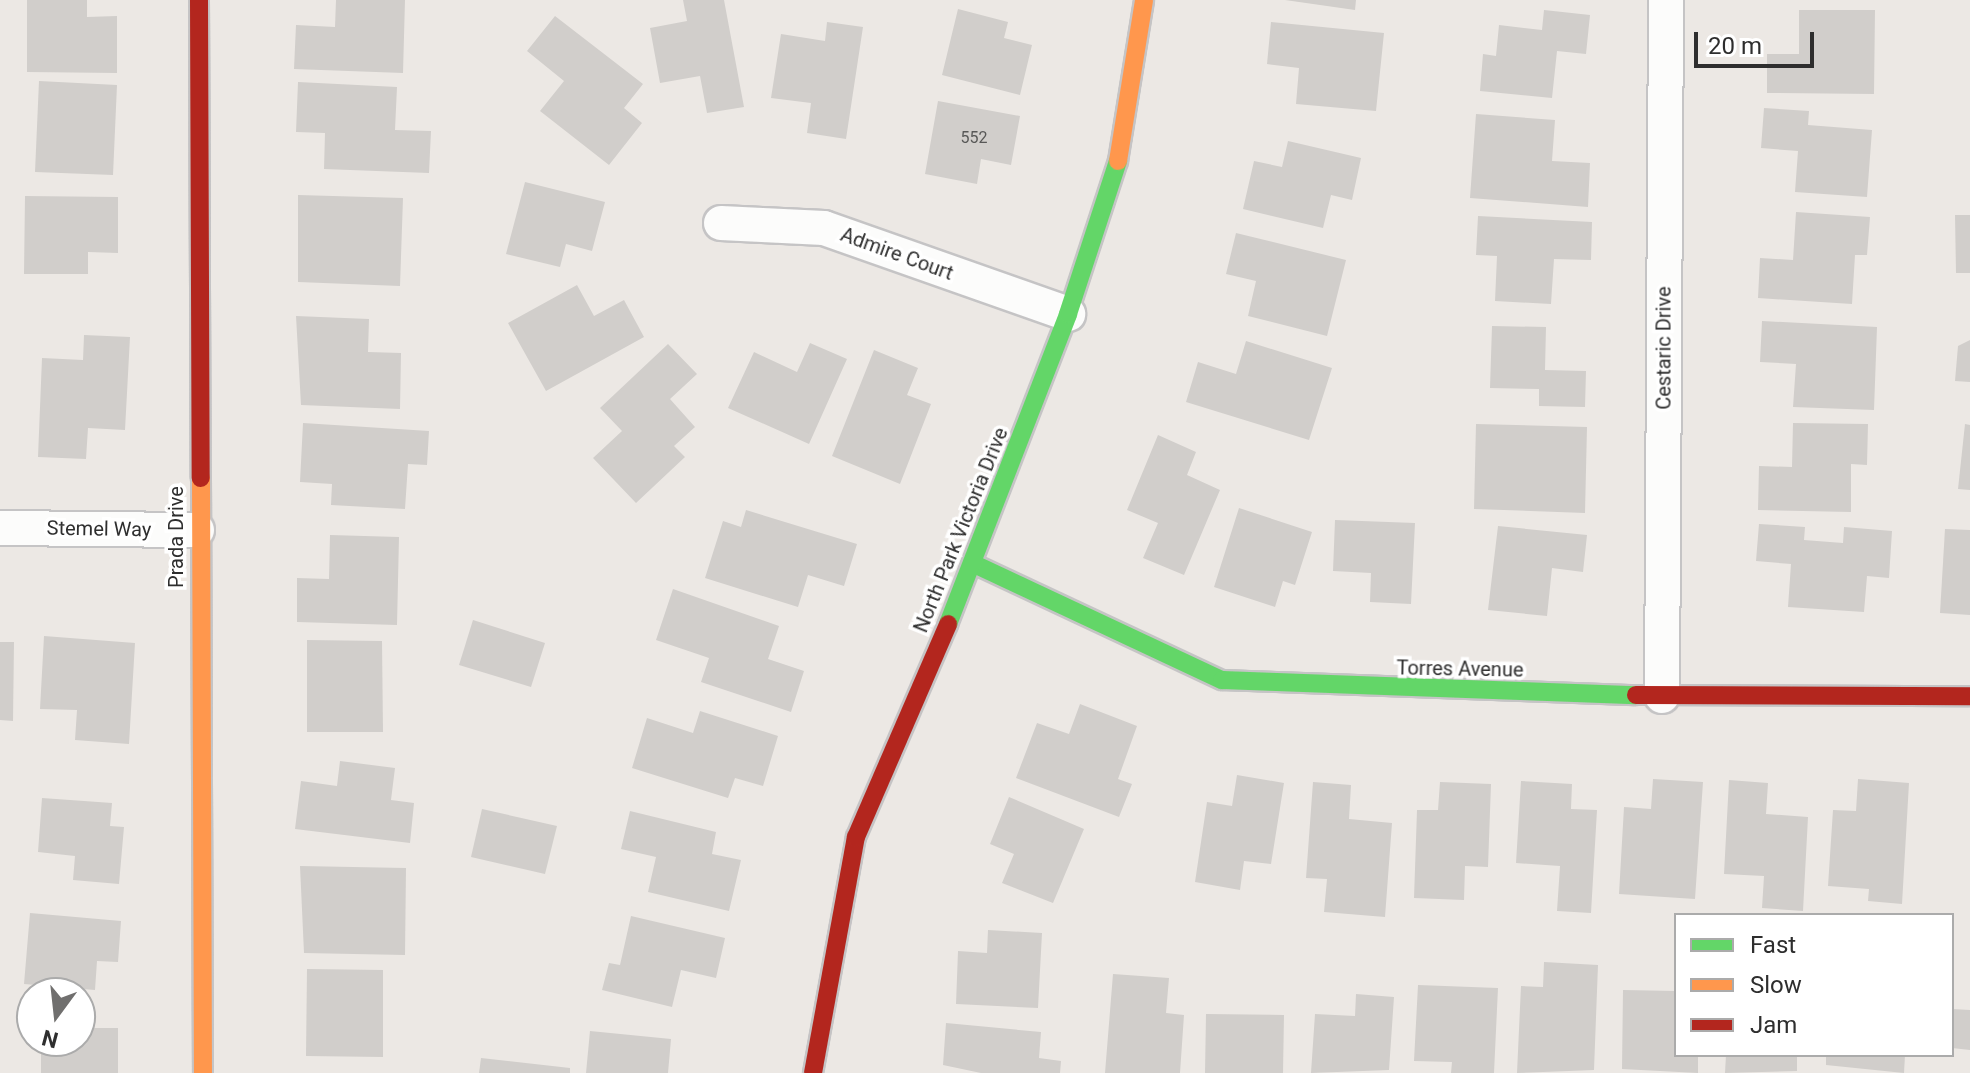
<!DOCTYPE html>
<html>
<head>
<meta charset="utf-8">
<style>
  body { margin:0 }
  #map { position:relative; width:1970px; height:1073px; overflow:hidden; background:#ece8e4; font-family:Roboto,sans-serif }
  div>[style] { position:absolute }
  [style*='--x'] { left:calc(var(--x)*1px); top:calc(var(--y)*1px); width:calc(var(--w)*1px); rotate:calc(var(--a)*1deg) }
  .building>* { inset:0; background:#d1cecb }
  .roads { filter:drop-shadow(2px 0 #c5c4c5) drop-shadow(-2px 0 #c5c4c5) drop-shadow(0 2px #c5c4c5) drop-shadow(0 -2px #c5c4c5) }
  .street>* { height:34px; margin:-17px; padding:0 17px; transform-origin:17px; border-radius:17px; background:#fcfcfb }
  .fast>* { height:18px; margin:-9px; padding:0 9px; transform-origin:9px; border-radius:9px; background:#63d668 }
  .slow>* { height:18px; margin:-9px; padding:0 9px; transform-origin:9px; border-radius:9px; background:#ff974d }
  .jam>* { height:18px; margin:-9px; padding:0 9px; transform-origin:9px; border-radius:9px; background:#b3261e }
  span { translate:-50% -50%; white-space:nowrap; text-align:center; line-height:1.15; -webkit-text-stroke:7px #fff; paint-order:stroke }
  .number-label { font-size:16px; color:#585857 }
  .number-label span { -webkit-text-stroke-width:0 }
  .street-label { font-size:20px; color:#2e2e2e }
  .legend { position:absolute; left:1674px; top:913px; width:280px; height:144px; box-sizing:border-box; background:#fff; border:2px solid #ababab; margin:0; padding:10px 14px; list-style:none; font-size:24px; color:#2e2e2e }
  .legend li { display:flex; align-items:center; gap:16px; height:40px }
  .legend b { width:40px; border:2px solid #ababab }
  .north { position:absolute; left:16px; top:977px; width:80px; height:80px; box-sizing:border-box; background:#fff; border:2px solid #ababab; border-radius:50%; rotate:195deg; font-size:22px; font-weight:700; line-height:32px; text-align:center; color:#2e2e2e }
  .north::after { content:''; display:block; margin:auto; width:28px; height:36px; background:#706f6e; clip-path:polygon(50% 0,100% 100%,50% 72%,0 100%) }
  .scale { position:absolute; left:1694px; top:32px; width:120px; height:36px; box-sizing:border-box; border:4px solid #2e2e2e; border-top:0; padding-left:10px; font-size:24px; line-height:28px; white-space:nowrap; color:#2e2e2e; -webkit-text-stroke:6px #fff; paint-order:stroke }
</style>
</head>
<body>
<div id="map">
  <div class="building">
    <div style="clip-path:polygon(27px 0,87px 0,87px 17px,117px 16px,117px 73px,27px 72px)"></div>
    <div style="clip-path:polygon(336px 0,405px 0,403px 73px,294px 69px,296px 25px,335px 27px)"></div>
    <div style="clip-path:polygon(683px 0,724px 0,744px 107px,707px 113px,700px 76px,660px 83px,650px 28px,687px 21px)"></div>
    <div style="clip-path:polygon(1285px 0,1356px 0,1355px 10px)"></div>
    <div style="clip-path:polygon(958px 9px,1008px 22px,1004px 38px,1032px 45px,1020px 95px,942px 75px)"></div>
    <div style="clip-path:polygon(1544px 10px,1590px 15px,1586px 54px,1557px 51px,1552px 98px,1480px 91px,1483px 54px,1496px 56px,1499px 25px,1542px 30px)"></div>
    <div style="clip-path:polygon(1799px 10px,1875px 10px,1874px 94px,1767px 93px,1767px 54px,1799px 54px)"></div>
    <div style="clip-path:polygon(555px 16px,643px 84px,624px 108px,642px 123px,609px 165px,540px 111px,564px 81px,527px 51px)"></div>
    <div style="clip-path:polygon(827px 22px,863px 27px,846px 139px,807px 133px,811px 103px,771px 98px,781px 34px,825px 41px)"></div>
    <div style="clip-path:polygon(1271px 22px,1384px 33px,1376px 111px,1296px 104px,1299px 68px,1267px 64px)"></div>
    <div style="clip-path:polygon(39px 81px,117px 85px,113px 175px,35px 172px)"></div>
    <div style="clip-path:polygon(298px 82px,397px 87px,395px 130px,431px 131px,429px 173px,324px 169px,325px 133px,296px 132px)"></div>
    <div style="clip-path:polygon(938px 101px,1020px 116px,1011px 165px,981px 159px,977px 184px,925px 174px)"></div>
    <div style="clip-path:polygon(1764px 108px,1809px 111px,1808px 125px,1872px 130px,1867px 197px,1795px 192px,1798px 151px,1761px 148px)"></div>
    <div style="clip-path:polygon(1476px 114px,1555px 120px,1552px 161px,1590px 163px,1588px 207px,1470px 198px)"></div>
    <div style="clip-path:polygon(1288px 141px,1361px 158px,1352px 200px,1331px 195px,1323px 228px,1243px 209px,1254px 161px,1282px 167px)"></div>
    <div style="clip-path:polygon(525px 182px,605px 202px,592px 251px,566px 244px,560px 267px,506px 254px)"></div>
    <div style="clip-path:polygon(298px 195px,403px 198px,400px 286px,298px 282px)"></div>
    <div style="clip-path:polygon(25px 196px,118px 197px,118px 253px,88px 252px,88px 274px,24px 274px)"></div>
    <div style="clip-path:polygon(1796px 212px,1870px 217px,1867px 255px,1855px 255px,1852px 304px,1758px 298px,1760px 258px,1793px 260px)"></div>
    <div style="clip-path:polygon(1955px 215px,1970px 215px,1970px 273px,1956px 273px)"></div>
    <div style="clip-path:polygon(1478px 216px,1592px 222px,1591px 260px,1554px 259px,1551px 304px,1495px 301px,1497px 256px,1476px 255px)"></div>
    <div style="clip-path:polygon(1236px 233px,1346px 260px,1327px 336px,1248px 316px,1256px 281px,1226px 274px)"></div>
    <div style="clip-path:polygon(577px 285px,594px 316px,624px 300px,644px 337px,546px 391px,508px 323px)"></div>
    <div style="clip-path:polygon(296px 316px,369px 319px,368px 352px,401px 353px,400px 409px,301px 405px)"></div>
    <div style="clip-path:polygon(1762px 321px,1877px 327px,1874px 410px,1793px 407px,1796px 364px,1760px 362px)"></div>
    <div style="clip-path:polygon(1492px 326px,1546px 327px,1545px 370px,1586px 371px,1585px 407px,1539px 406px,1539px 389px,1490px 388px)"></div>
    <div style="clip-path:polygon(84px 335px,130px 337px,125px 430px,88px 428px,86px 459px,38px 457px,42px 358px,83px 360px)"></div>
    <div style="clip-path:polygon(1970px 340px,1970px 382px,1955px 381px,1958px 346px)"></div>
    <div style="clip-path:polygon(1246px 341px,1332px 368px,1309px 440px,1186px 402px,1198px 362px,1236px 374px)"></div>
    <div style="clip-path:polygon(810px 343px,847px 359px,809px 444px,728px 408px,754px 352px,797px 372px)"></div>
    <div style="clip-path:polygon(668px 344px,697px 374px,670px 399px,695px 427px,674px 446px,685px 457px,636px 503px,593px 458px,622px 431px,600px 408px)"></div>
    <div style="clip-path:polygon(874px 350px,918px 368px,907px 395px,931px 404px,900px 484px,832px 456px)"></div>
    <div style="clip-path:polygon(303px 423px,429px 431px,427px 465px,408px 464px,405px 509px,331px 505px,332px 484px,300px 482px)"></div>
    <div style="clip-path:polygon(1793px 423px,1868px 424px,1867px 465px,1851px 464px,1851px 512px,1758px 510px,1759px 466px,1792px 467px)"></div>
    <div style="clip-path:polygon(1476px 424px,1587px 427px,1585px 513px,1474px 509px)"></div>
    <div style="clip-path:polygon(1965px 424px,1970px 425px,1970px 490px,1958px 489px)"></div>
    <div style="clip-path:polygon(1158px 435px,1196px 452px,1187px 475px,1220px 490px,1184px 575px,1143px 558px,1158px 523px,1127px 510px)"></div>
    <div style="clip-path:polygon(1239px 508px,1312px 532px,1295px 585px,1283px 581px,1275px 607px,1214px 587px)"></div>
    <div style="clip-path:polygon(746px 510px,857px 544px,844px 586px,808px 575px,798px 607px,705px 578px,723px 521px,741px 527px)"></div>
    <div style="clip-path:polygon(1335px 520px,1415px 523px,1411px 604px,1370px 602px,1371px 573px,1333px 571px)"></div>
    <div style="clip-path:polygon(1759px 524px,1805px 527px,1804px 540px,1843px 543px,1844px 527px,1892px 531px,1889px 578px,1867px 576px,1864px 612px,1788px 607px,1791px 564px,1756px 561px)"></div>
    <div style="clip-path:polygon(1498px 526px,1587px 535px,1583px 572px,1552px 568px,1547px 616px,1488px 610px)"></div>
    <div style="clip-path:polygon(1945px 529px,1970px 530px,1970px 615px,1940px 613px)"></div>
    <div style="clip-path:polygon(330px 535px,399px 537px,397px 625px,297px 622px,297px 578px,329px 579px)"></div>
    <div style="clip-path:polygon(673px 589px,779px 626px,768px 659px,804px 671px,791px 712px,701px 682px,709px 658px,656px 640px)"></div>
    <div style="clip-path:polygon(473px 620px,545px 643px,531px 687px,459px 665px)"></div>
    <div style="clip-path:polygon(44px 636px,135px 643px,129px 744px,75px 740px,77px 710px,40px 709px)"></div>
    <div style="clip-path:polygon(307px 640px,382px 641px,383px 732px,307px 732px)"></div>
    <div style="clip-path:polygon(0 642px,14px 642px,13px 721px,0 720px)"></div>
    <div style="clip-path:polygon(1080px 704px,1137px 726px,1118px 779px,1132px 784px,1119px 817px,1016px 778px,1037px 723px,1069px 734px)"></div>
    <div style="clip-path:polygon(700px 711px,778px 736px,763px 786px,735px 778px,728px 798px,632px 768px,647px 718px,693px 733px)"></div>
    <div style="clip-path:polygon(340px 761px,395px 768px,391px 800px,414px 803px,410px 843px,295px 829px,301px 781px,337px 786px)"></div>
    <div style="clip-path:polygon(1237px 775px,1284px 783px,1271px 864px,1244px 861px,1240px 890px,1195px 882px,1207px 802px,1232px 806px)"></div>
    <div style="clip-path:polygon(1653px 779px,1703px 782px,1695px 899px,1619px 894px,1624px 807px,1651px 809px)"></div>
    <div style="clip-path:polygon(1858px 779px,1909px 783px,1902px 904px,1868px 901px,1869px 889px,1828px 886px,1833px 810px,1856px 811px)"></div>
    <div style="clip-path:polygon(1729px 780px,1768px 783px,1766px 814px,1808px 817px,1803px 911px,1762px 908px,1764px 876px,1724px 874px)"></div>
    <div style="clip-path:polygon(1521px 781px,1572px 784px,1571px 809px,1597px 810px,1591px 913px,1557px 911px,1560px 866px,1516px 863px)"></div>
    <div style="clip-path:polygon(1313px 782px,1351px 785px,1349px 819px,1392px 823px,1385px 917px,1324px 912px,1327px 879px,1306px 878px)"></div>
    <div style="clip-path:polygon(1440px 782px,1491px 784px,1488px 867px,1465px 866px,1464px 900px,1414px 898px,1417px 810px,1438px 810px)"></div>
    <div style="clip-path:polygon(1009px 797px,1084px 829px,1053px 903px,1002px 883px,1014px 854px,990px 844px)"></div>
    <div style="clip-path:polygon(42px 798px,112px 803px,110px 826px,124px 827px,119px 884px,73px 880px,75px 856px,38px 852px)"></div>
    <div style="clip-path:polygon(482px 809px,557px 826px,545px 874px,471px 857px)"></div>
    <div style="clip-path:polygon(630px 811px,716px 832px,712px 854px,741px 860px,729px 911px,648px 892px,656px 857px,621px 849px)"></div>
    <div style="clip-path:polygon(300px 866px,406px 868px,405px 955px,304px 953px)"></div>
    <div style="clip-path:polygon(30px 913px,121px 921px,118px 962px,97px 961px,95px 990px,24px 984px)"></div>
    <div style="clip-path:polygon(631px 916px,725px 938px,716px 978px,681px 970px,672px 1007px,602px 990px,609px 963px,620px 965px)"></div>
    <div style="clip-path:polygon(988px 930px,1042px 933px,1038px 1008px,956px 1004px,958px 951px,987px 953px)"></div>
    <div style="clip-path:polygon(1544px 962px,1598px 965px,1594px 1070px,1517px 1073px,1521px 986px,1543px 987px)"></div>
    <div style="clip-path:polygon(307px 969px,383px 970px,383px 1057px,306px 1056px)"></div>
    <div style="clip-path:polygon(1113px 974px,1169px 978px,1166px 1013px,1184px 1015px,1180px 1073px,1105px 1073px)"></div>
    <div style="clip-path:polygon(1418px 985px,1498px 988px,1494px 1073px,1451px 1073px,1452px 1062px,1414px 1061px)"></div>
    <div style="clip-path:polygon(1623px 990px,1676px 991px,1676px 1055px,1698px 1055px,1698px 1073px,1622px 1069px)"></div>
    <div style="clip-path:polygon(1356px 994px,1394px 997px,1389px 1070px,1311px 1073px,1315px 1014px,1355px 1016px)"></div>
    <div style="clip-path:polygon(1952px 1009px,1970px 1010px,1970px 1050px,1952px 1048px)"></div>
    <div style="clip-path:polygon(1206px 1014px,1284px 1015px,1283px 1073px,1205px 1073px)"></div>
    <div style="clip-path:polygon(946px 1023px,1041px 1032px,1039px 1058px,1061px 1061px,1060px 1073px,981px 1073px,943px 1065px)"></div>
    <div style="clip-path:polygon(80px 1028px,118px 1028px,118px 1073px,41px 1073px,41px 1041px,80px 1041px)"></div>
    <div style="clip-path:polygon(590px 1031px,671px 1039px,668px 1073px,586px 1073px)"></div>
    <div style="clip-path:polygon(1726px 1055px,1797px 1055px,1797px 1071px,1725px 1073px)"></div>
    <div style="clip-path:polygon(1826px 1055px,1905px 1055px,1904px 1073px,1826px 1065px)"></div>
    <div style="clip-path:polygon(481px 1058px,570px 1068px,570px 1073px,479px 1073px)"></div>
  </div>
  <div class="roads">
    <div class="street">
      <div style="--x:721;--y:223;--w:103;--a:2.8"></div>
      <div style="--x:824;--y:228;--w:259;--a:19.4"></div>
      <div style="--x:0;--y:528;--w:197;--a:0.6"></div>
      <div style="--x:1662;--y:696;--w:696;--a:-89.67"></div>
    </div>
    <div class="fast">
      <div style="--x:974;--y:564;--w:274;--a:25.1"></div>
      <div style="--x:1222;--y:680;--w:414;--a:2.1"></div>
      <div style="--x:948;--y:624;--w:332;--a:-68.8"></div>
      <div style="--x:1068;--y:314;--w:161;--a:-71.9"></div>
    </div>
    <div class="slow">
      <div style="--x:1118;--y:161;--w:163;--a:-80.8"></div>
      <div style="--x:201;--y:478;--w:595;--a:89.81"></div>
    </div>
    <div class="jam">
      <div style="--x:199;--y:0;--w:478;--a:89.8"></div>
      <div style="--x:1636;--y:695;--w:334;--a:0.2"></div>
      <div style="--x:813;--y:1073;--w:240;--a:-79.7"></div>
      <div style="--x:856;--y:837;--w:232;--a:-66.6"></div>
    </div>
  </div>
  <div class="number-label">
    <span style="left:974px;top:138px">552</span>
  </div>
  <div class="street-label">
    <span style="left:897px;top:254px;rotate:20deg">Admire Court</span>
    <span style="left:1664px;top:348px;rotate:-90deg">Cestaric Drive</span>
    <span style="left:99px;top:529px;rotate:1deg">Stemel Way</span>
    <span style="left:961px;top:530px;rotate:-68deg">North Park Victoria Drive</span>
    <span style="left:176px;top:537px;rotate:-90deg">Prada Drive</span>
    <span style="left:1460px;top:669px;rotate:1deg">Torres Avenue</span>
  </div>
  <ul class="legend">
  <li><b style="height:10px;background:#63d668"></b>Fast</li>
  <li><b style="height:10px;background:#ff974d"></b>Slow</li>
  <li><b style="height:10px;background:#b3261e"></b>Jam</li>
  </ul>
  <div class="north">N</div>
  <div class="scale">20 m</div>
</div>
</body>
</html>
